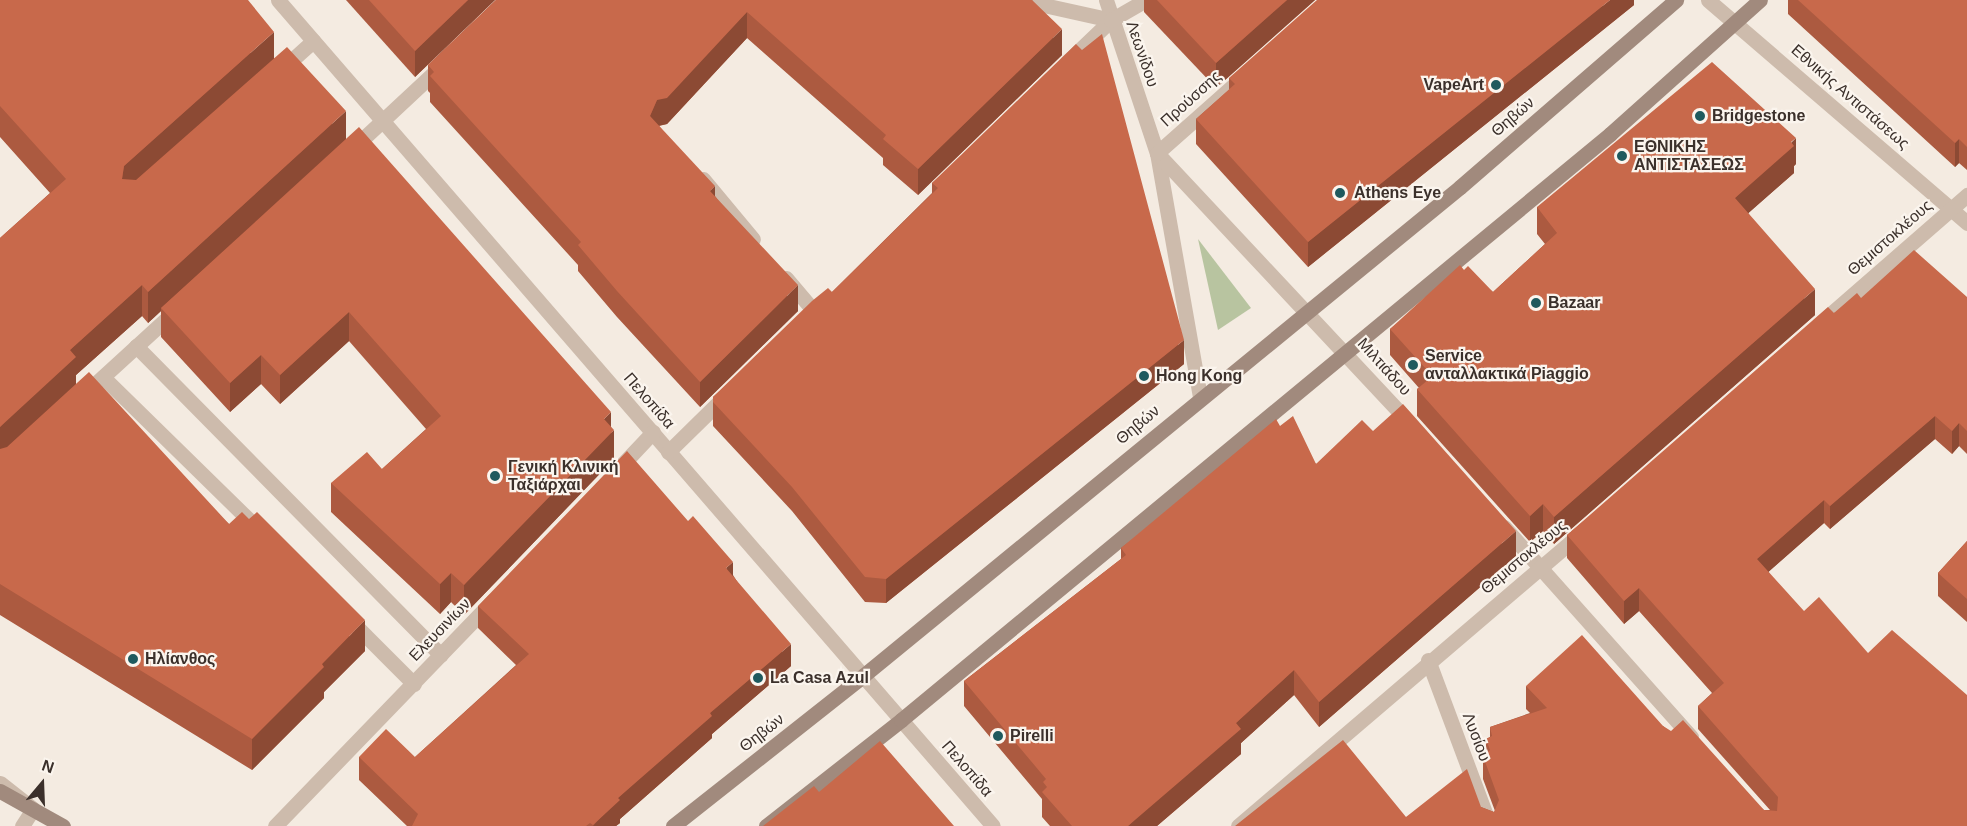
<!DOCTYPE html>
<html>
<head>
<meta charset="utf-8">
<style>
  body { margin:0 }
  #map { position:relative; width:1967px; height:826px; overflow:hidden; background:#f4ebe1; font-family:Arial,sans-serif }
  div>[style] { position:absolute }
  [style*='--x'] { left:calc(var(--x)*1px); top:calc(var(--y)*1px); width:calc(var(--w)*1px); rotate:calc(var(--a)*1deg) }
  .green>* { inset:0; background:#b8c4a0 }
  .lane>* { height:15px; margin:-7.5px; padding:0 7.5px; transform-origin:7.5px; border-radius:7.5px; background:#cdbbac }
  .street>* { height:15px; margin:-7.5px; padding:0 7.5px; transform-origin:7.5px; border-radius:7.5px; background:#cdbbac }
  .secondary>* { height:15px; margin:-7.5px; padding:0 7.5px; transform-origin:7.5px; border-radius:7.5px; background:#a18a7d }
  .wall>* { inset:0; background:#ac5a40 }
  .shaded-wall>* { inset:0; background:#8c4a34 }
  .building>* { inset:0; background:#c8694b }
  .dots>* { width:16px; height:16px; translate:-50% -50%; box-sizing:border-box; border:3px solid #fbf5ee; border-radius:50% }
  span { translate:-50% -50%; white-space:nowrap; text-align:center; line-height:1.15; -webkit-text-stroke:4.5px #fbf5ee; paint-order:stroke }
  .street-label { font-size:16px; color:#3b302b }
  .poi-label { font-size:16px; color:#3b302b; font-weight:700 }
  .right { translate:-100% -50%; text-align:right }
  .left { translate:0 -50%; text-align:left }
  .north { position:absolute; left:12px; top:754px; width:60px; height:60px; -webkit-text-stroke:4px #fbf5ee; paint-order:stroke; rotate:19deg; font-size:16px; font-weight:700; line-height:24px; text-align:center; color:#3b302b }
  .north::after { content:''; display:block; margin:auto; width:21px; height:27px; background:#3b302b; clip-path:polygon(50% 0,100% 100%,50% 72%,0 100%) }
</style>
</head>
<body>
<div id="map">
  <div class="green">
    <div style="clip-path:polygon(1198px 239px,1251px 308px,1218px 330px)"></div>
  </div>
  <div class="lane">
    <div style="--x:136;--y:346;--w:434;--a:45.4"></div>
    <div style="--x:103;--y:377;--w:213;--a:44.4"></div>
    <div style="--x:351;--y:621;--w:89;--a:45"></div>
  </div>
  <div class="street">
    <div style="--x:278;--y:0;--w:1092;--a:49.12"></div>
    <div style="--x:1021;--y:0;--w:92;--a:12.5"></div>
    <div style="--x:1106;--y:0;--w:161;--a:71.6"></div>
    <div style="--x:1157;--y:153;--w:248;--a:80"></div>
    <div style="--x:1708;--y:0;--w:342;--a:40.7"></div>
    <div style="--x:1066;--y:63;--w:62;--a:-43.7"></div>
    <div style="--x:1111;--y:20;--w:39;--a:-30"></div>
    <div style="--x:282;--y:69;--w:42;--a:-42.1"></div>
    <div style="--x:352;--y:149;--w:123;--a:-43"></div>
    <div style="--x:1157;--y:153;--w:371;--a:46.9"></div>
    <div style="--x:1157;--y:153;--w:116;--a:-41.5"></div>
    <div style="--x:703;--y:179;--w:78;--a:50.2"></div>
    <div style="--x:786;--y:278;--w:42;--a:49.8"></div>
    <div style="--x:1818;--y:325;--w:198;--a:-41.1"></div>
    <div style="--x:84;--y:394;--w:123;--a:-42.4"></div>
    <div style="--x:668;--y:452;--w:83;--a:-44.5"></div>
    <div style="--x:618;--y:469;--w:51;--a:-46.6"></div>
    <div style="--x:1504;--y:527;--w:281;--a:48.3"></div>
    <div style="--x:1428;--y:660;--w:177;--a:69.5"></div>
    <div style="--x:0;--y:783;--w:42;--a:38.2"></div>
    <div style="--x:33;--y:809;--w:20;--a:123"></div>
    <div style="--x:275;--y:826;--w:313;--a:-46"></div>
    <div style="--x:1238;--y:826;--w:451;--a:-40.5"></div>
  </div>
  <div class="secondary">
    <div style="--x:0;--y:791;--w:72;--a:29.1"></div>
    <div style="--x:673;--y:826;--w:243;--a:-38.3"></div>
    <div style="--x:864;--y:675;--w:770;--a:-39.31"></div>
    <div style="--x:1460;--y:187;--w:286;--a:-40.9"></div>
    <div style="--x:766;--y:826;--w:172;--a:-38.1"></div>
    <div style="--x:901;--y:720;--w:920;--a:-39.57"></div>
    <div style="--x:1610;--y:134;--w:201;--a:-41.8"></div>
  </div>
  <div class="wall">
    <div style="clip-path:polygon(0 0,274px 58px,346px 139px,611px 427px,614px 459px,464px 615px,451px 602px,440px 614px,331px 512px,331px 483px,382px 469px,426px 429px,349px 341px,280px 404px,261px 384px,230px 412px,161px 337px,161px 311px,148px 323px,142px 316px,76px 375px,76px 384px,229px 524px,365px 651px,324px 692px,324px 698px,252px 770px,0 615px,0 238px,50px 193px,0 137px)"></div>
    <div style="clip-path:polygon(346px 0,495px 0,415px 77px)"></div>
    <div style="clip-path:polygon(496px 0,1032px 0,1062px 55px,918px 195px,883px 165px,883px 158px,747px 38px,667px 124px,659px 126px,715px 196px,798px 311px,700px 407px,617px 317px,578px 271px,578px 265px,430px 102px,430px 93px,428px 91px,428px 65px)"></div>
    <div style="clip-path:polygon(1144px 0,1315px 0,1216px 88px,1144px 12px)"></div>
    <div style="clip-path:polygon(1634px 0,1634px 5px,1308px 267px,1196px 144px,1196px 119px,1229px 90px,1229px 78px)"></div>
    <div style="clip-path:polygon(1788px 0,1967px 0,1967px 170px,1959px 163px,1955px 167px,1788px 14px)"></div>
    <div style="clip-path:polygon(1082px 50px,1184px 364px,886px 603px,865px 602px,792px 511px,713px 426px,713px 397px,832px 292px,932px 193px,932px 183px)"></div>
    <div style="clip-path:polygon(1796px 164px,1794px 166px,1794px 173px,1748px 213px,1815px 315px,1554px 544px,1543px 531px,1530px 542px,1417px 416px,1417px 389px,1419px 388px,1390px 355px,1390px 329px,1464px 270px,1493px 292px,1545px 244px,1537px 234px,1537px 207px)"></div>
    <div style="clip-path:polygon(1967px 297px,1967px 454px,1959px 446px,1952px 454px,1935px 439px,1830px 529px,1824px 523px,1768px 572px,1967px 826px,1406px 817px,1481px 807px,1494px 812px,1495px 811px,1483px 779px,1483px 756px,1486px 754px,1486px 739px,1490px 737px,1490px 727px,1530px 713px,1526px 709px,1526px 686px,1663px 726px,1764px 810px,1770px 810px,1698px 729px,1698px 706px,1712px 693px,1639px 611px,1624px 624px,1567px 558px,1567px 535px,1834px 313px,1861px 298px)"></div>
    <div style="clip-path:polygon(1280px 426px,1316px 464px,1373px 431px,1516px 556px,1319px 727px,1294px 695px,1241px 743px,1241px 754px,1157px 826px,1050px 826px,1042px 817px,1042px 799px,964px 706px,964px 681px,1121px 559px,1121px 548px)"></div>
    <div style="clip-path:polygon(1967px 541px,1967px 622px,1938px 596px,1938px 573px)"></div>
    <div style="clip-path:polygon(733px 575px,791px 666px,712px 734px,712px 738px,620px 819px,620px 823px,616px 826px,407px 826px,359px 780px,359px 757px,415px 757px,516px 665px,478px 628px,478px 606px)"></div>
  </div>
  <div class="shaded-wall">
    <div style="clip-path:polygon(468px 0,495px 0,415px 77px,415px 51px)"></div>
    <div style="clip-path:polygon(1287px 0,1315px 0,1216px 88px,1216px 63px)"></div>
    <div style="clip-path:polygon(1610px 0,1634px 0,1634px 5px,1308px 267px,1308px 242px)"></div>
    <div style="clip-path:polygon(747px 12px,747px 38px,667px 124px,657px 126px,650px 116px,657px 100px)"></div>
    <div style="clip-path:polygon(1062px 29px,1062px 55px,918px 195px,918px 169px)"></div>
    <div style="clip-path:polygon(274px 32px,274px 63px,124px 197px,122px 179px,124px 166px)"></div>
    <div style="clip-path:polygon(346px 111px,346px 142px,161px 308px,161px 311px,148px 323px,148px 292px)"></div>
    <div style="clip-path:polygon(1796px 138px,1796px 164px,1794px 166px,1794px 173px,1735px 225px,1735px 198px)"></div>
    <div style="clip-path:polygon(1959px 139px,1959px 163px,1955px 167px,1955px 143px)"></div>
    <div style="clip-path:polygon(715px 186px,715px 212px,710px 191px)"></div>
    <div style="clip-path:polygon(142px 285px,142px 316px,76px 375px,76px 388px,0 458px,0 427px,70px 350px)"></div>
    <div style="clip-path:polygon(798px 285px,798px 311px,700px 407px,700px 382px)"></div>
    <div style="clip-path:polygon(1815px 289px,1815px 315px,1554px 544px,1554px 517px)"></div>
    <div style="clip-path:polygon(349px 312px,349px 341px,280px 404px,280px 375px)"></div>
    <div style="clip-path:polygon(1184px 340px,1184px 364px,886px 603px,886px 579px)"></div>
    <div style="clip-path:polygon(261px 355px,261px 384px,230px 412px,230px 383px)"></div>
    <div style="clip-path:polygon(611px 412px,611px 433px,614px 430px,614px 459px,464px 615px,464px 585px,604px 419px)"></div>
    <div style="clip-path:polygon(1935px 416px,1935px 439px,1830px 529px,1830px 506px)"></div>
    <div style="clip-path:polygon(1959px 423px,1959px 446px,1952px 454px,1952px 431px)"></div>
    <div style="clip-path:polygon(1824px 500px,1824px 523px,1757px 582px,1757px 559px)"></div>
    <div style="clip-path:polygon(1543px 504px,1543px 531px,1530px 542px,1530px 516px)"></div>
    <div style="clip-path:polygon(1516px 531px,1516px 556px,1319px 727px,1319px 702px)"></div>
    <div style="clip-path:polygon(733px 562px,733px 585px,726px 568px)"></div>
    <div style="clip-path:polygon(451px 573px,451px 602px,440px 614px,440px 584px)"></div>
    <div style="clip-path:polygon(1639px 588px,1639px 611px,1624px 624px,1624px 601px)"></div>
    <div style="clip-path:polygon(365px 620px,365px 651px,324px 692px,324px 698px,252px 770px,252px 739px,322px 664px)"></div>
    <div style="clip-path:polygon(791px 644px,791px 666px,712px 734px,712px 738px,620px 819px,620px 823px,616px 826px,593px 826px,618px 798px,710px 713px)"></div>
    <div style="clip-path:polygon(1294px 670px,1294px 695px,1241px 743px,1241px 754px,1157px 826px,1128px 826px,1236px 723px)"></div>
  </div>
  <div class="building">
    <div style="clip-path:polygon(0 0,248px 0,274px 32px,124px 166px,122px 179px,136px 180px,287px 47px,346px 111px,148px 292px,142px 285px,70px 350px,76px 357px,0 427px,0 238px,66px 179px,0 106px)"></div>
    <div style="clip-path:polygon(369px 0,468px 0,415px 51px)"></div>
    <div style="clip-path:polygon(496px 0,1032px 0,1062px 29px,918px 169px,883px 139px,886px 135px,747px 12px,667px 98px,657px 100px,650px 116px,715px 186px,710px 191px,798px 285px,700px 382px,617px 291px,578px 245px,581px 242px,430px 76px,434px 72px,428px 65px)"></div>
    <div style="clip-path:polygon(1157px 0,1287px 0,1216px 63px)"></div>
    <div style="clip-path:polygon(1317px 0,1610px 0,1308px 242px,1196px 119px,1235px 84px,1229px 78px)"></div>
    <div style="clip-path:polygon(1798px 0,1967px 0,1967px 147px,1959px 139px,1955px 143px)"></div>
    <div style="clip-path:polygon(1102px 34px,1184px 340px,886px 579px,865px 577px,792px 487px,713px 402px,713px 397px,812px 301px,828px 288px,832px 292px,938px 188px,932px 183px,1076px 44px,1082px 50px)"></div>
    <div style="clip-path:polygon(1712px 62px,1796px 138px,1791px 142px,1794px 146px,1735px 198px,1815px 289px,1554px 517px,1543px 504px,1530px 516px,1417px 389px,1428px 380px,1422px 373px,1426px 369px,1390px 329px,1460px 265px,1464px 270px,1468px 266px,1493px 292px,1557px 233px,1537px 207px)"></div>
    <div style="clip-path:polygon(359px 127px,611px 412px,604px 419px,614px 430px,464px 585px,451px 573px,440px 584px,331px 483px,367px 452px,382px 469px,441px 416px,349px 312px,280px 375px,261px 355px,230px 383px,161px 308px)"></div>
    <div style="clip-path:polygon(1914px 250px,1967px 297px,1967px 431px,1959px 423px,1952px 431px,1935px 416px,1830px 506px,1824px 500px,1757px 559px,1804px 611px,1819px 597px,1868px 653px,1892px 630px,1967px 695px,1967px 826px,1235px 826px,1343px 740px,1406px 817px,1467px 769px,1481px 807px,1494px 812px,1499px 800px,1483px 756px,1490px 750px,1486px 739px,1492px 736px,1490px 727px,1547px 708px,1526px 686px,1582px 635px,1663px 726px,1671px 731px,1683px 720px,1764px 810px,1777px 811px,1778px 797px,1698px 706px,1724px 683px,1639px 588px,1624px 601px,1567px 535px,1828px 307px,1834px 313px,1857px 293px,1861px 298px)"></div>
    <div style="clip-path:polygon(89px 372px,229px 524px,242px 512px,249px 519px,257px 512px,365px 620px,322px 664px,324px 667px,252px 739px,0 584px,0 449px,7px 447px)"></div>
    <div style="clip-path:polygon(1403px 404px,1516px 531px,1319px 702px,1294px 670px,1236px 723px,1241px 729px,1128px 826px,1072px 826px,1042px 792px,1047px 787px,1043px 782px,1046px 779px,964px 681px,1126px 555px,1121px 548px,1276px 419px,1280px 426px,1293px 416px,1316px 464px,1362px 420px,1373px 431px)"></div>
    <div style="clip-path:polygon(627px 451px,688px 521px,693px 516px,733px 562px,726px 568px,791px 644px,710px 713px,712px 716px,618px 798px,620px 800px,593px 825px,590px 823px,586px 826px,412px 826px,418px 814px,359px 757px,386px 729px,415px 757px,529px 654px,478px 606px)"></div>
    <div style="clip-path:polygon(1967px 541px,1967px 599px,1938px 573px)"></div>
    <div style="clip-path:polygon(880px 741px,954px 826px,763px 826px,814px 786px,819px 792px)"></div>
  </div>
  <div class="dots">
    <div style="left:1496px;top:85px;background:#1f5a5e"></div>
    <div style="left:1700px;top:116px;background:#1f5a5e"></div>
    <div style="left:1622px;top:156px;background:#1f5a5e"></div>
    <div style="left:1340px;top:193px;background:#1f5a5e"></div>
    <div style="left:1536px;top:303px;background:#1f5a5e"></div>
    <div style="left:1413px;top:365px;background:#1f5a5e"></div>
    <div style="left:1144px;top:376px;background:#1f5a5e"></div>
    <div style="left:495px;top:476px;background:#1f5a5e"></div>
    <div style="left:133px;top:659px;background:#1f5a5e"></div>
    <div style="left:758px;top:678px;background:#1f5a5e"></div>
    <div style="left:998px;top:736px;background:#1f5a5e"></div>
  </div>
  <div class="street-label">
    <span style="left:1142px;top:54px;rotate:71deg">Λεωνίδου</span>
    <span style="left:1850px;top:97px;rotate:41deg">Εθνικής Αντιστάσεως</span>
    <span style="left:1191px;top:99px;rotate:-42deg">Προύσσης</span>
    <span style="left:1513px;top:117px;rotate:-41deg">Θηβών</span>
    <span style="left:1890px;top:238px;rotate:-41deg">Θεμιστοκλέους</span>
    <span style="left:1384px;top:367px;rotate:48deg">Μιλτιάδου</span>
    <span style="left:649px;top:401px;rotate:49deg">Πελοπίδα</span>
    <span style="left:1138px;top:425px;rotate:-40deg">Θηβών</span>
    <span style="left:1524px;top:557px;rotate:-40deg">Θεμιστοκλέους</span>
    <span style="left:440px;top:630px;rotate:-46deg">Ελευσινίων</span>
    <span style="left:762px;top:733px;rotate:-38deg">Θηβών</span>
    <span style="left:1476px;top:737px;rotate:69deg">Λυσίου</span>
    <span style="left:967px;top:769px;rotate:49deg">Πελοπίδα</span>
  </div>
  <div class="poi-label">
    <span class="right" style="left:1484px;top:85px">VapeArt</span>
    <span class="left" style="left:1712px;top:116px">Bridgestone</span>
    <span class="left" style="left:1634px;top:156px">ΕΘΝΙΚΗΣ<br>ΑΝΤΙΣΤΑΣΕΩΣ</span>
    <span class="left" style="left:1354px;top:193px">Athens Eye</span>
    <span class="left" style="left:1548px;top:303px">Bazaar</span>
    <span class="left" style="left:1425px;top:365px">Service<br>ανταλλακτικά Piaggio</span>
    <span class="left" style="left:1156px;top:376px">Hong Kong</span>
    <span class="left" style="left:508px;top:476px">Γενική Κλινική<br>Ταξιάρχαι</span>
    <span class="left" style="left:145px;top:659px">Ηλίανθος</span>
    <span class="left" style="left:770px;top:678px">La Casa Azul</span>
    <span class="left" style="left:1010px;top:736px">Pirelli</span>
  </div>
  <div class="north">N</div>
</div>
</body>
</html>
